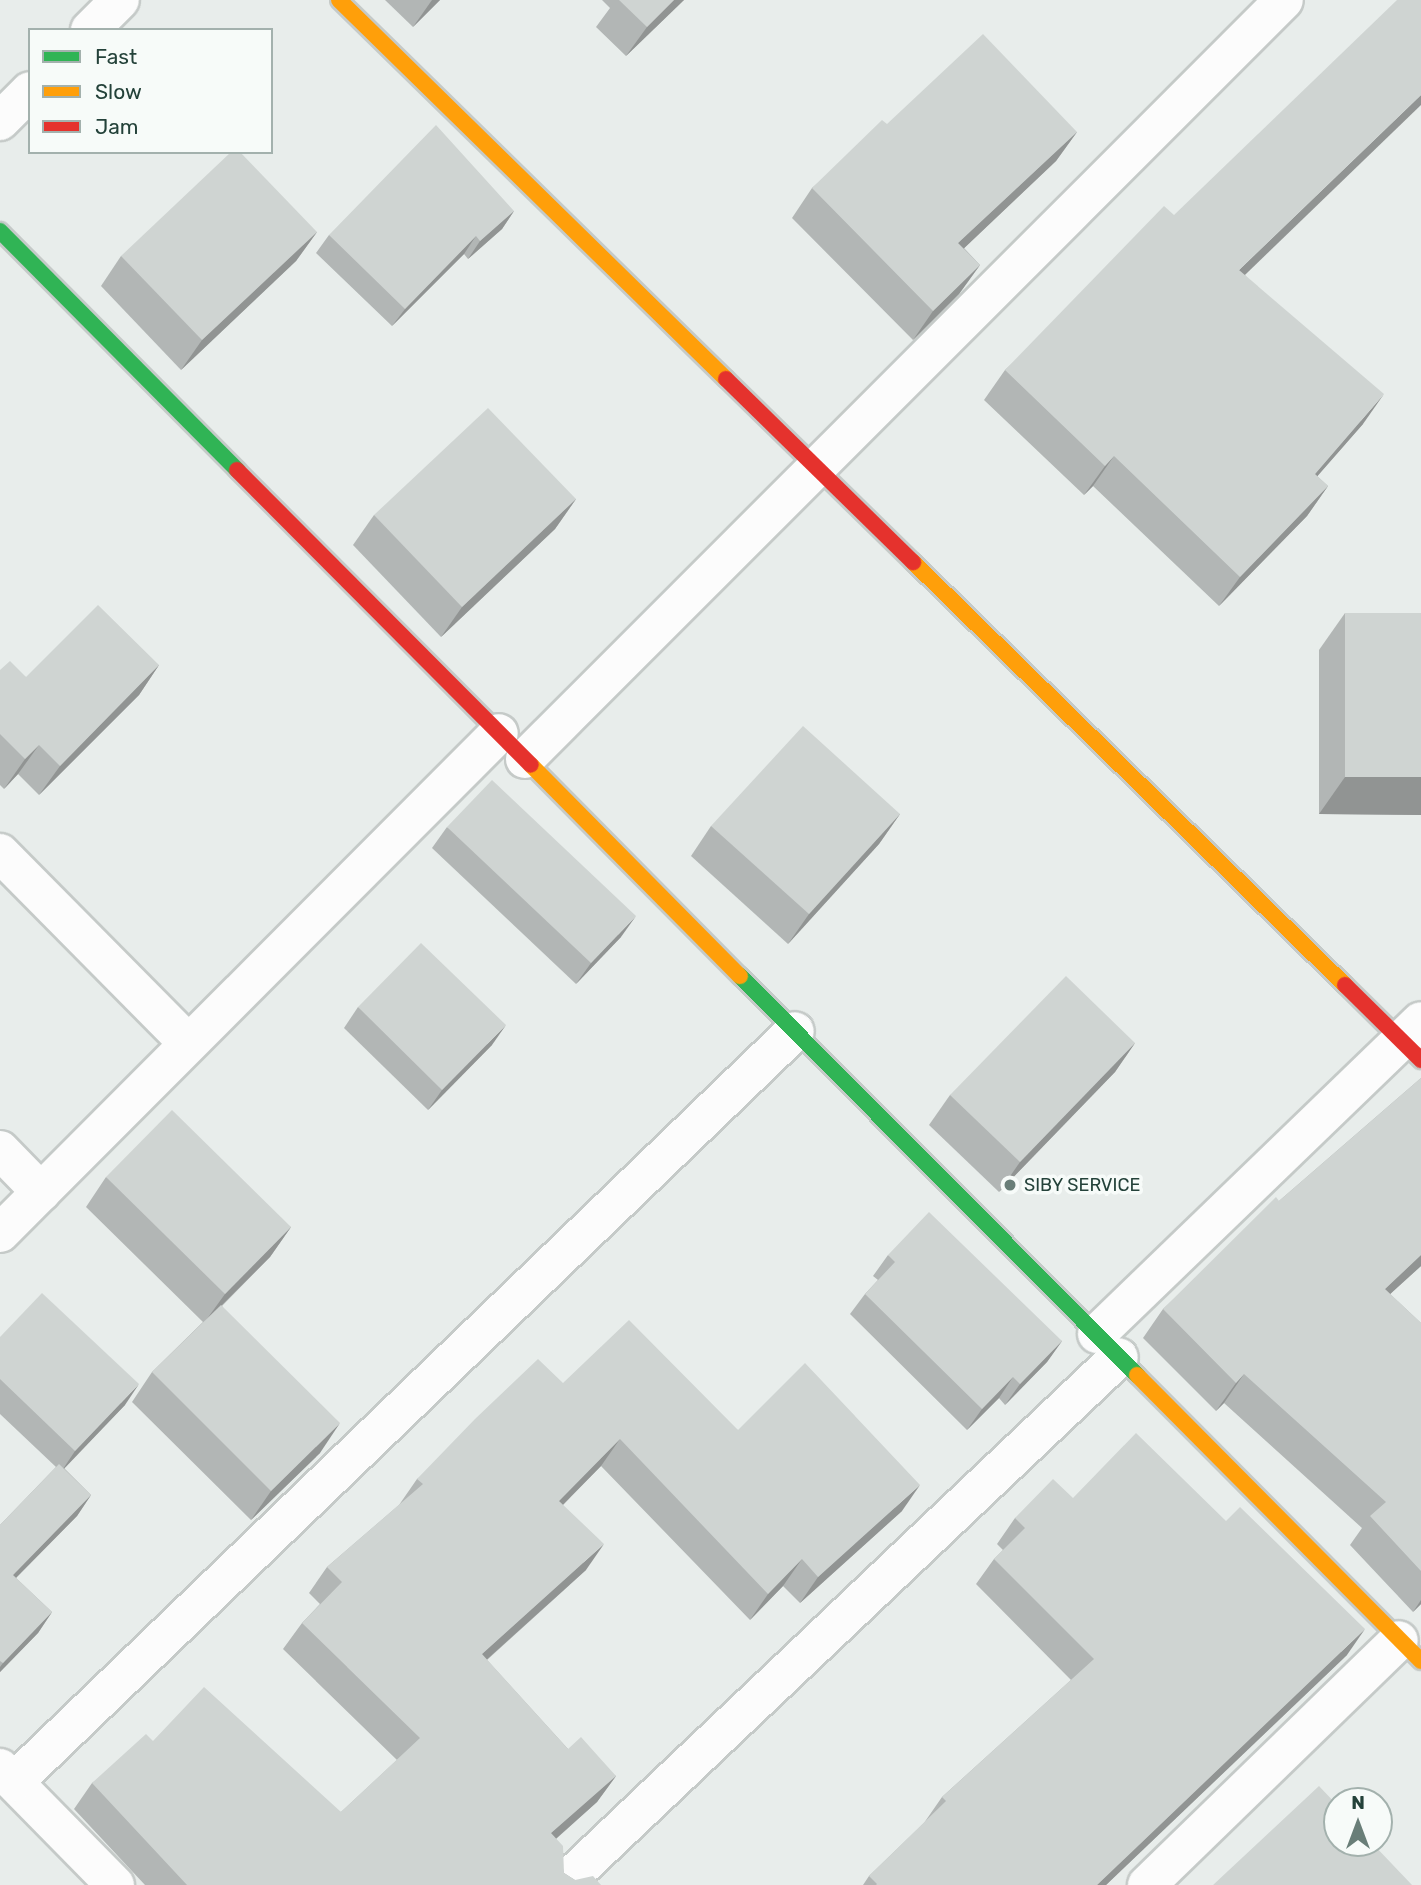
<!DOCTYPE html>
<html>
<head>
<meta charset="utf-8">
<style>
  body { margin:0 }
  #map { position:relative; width:1421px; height:1885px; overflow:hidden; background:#e8edeb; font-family:Rubik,sans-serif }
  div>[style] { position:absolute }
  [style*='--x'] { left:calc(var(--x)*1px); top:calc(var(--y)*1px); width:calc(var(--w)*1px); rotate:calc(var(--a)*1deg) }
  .roads { filter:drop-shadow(2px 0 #c5cac8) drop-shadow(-2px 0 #c5cac8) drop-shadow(0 2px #c5cac8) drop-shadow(0 -2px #c5cac8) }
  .street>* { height:38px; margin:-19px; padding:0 19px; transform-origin:19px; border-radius:19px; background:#fcfcfc }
  .fast>* { height:16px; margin:-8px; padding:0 8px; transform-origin:8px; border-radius:8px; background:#30b455 }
  .slow>* { height:16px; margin:-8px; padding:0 8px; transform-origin:8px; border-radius:8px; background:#ff9f0a }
  .jam>* { height:16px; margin:-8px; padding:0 8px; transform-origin:8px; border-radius:8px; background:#e5322d }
  .wall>* { inset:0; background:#b2b6b5 }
  .shaded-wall>* { inset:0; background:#919493 }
  .building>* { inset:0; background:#cfd4d2 }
  .dots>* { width:19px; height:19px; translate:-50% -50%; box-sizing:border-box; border:4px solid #f7fbf9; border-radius:50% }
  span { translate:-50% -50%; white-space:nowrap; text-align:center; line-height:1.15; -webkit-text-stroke:7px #f7fbf9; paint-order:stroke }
  .poi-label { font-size:18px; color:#24423a }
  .left { translate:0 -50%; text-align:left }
  .legend { position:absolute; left:28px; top:28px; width:245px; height:126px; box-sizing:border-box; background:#f7fbf9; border:2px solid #a3b1ad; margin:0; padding:9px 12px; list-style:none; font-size:21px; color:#24423a }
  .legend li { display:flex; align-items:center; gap:14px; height:35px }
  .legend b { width:35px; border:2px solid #a3b1ad }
  .north { position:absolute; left:1323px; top:1787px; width:70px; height:70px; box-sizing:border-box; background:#f7fbf9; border:2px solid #a3b1ad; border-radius:50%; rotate:0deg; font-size:19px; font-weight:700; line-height:28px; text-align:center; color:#24423a }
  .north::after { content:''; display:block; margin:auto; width:24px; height:32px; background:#697e78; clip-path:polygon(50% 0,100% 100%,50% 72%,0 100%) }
</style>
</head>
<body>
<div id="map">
  <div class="roads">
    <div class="street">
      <div style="--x:90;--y:30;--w:42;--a:-45"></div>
      <div style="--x:0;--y:121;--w:42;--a:-45"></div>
      <div style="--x:525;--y:759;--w:1073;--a:-45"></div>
      <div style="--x:0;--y:853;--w:267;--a:45.3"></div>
      <div style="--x:0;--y:1150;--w:59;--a:45.7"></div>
      <div style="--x:0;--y:1233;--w:706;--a:-45.06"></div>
      <div style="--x:1097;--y:1334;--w:450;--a:-44"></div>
      <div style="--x:0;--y:1768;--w:164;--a:45.5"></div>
      <div style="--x:14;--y:1782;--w:1083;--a:-43.88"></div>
      <div style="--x:562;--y:1885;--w:767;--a:-43.47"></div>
      <div style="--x:1147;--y:1885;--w:351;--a:-44.2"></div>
    </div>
    <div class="fast">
      <div style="--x:0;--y:231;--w:337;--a:45.2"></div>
      <div style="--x:740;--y:976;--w:563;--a:45.14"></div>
    </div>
    <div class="slow">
      <div style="--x:339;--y:0;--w:542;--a:44.4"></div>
      <div style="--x:913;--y:562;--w:605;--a:44.4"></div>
      <div style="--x:531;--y:765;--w:297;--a:45.3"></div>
      <div style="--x:1137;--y:1375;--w:403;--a:45.2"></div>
    </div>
    <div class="jam">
      <div style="--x:726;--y:379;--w:262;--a:44.4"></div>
      <div style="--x:237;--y:470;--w:416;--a:45.1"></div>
      <div style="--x:1345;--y:985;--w:107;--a:44.6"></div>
    </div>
  </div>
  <div class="wall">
    <div style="clip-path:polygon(385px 0,440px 0,413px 27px)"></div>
    <div style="clip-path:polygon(602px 0,684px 0,626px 56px,596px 27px,610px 8px)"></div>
    <div style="clip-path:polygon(887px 124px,1077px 132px,1056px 161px,964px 248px,980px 265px,959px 294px,913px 340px,792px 218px,812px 188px)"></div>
    <div style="clip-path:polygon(514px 211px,502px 229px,468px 259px,464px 254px,392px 326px,316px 253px,329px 235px)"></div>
    <div style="clip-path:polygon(1174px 215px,1245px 275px,1363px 424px,1317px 476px,1328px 486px,1307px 516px,1219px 606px,1093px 486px,1084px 495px,984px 400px,1005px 370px)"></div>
    <div style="clip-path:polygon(317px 232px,296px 261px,181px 370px,101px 286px,121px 256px)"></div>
    <div style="clip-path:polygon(576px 499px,555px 529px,441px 637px,353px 545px,374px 515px)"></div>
    <div style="clip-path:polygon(1345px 613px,1421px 815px,1319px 814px,1319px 650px)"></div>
    <div style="clip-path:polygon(159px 665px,139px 695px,39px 795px,18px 774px,4px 789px,0 785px,0 670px,26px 677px)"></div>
    <div style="clip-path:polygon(900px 814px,879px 844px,788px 944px,691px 856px,711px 826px)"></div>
    <div style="clip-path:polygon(447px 827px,621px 937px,576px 984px,432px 848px)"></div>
    <div style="clip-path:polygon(358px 1007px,492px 1045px,428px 1110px,344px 1028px)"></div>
    <div style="clip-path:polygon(1135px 1043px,1115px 1072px,999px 1192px,929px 1125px,950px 1095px)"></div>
    <div style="clip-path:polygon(1421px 1078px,1421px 1266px,1390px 1294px,1421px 1323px,1421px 1604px,1413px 1612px,1350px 1545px,1362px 1528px,1224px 1403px,1216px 1411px,1143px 1338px,1163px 1309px,1279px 1201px)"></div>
    <div style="clip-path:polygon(106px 1177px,291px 1227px,270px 1257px,222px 1306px,320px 1453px,251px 1520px,132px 1402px,152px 1372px,203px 1322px,86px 1207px)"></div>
    <div style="clip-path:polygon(888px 1255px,1062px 1341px,1047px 1362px,1005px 1405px,999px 1398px,967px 1430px,850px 1314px,865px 1294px,878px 1280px,873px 1276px)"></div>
    <div style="clip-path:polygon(0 1337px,125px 1405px,64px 1468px,91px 1495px,77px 1516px,16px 1578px,52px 1612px,38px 1633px,0 1672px,0 1525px,56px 1467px,0 1414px)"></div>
    <div style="clip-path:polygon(563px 1383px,738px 1430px,902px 1511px,800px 1603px,783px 1586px,750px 1620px,601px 1466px,563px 1505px,586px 1570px,487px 1660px,568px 1749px,616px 1776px,597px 1802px,556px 1839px,564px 1873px,575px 1880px,601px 1885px,145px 1885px,74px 1809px,92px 1783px,153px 1741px,341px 1812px,397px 1760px,283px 1649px,302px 1623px,320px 1604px,309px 1593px,327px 1567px,399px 1505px,417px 1479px)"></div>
    <div style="clip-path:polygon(1073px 1498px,1347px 1655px,1106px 1885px,863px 1885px,869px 1876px,924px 1823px,942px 1797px,1071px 1680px,976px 1584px,994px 1559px,1003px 1550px,997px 1544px,1015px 1518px)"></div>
  </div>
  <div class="shaded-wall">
    <div style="clip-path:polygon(432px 0,440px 0,413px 27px)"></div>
    <div style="clip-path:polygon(674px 0,684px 0,626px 56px,647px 27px)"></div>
    <div style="clip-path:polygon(1421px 95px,1421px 105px,1219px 300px,1239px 270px)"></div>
    <div style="clip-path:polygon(1077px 132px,1056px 161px,938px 273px,958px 243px)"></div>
    <div style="clip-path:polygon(514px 211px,502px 229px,468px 259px,480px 241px)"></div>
    <div style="clip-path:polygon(317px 232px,296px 261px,181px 370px,202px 340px)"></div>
    <div style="clip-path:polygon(476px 236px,464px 254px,392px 326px,405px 309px)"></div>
    <div style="clip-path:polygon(980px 265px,959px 294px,913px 340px,933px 311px)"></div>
    <div style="clip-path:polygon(1384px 394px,1363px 424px,1294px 503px,1315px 474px)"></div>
    <div style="clip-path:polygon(1114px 456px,1093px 486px,1084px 495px,1105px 466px)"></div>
    <div style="clip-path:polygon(1328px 486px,1307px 516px,1219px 606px,1240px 577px)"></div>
    <div style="clip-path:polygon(576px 499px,555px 529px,441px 637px,462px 607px)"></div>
    <div style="clip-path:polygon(159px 665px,139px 695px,39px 795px,60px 766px)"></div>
    <div style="clip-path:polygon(39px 745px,18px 774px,4px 789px,25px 759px)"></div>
    <div style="clip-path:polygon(1345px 777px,1421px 777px,1421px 815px,1319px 814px)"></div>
    <div style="clip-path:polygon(900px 814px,879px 844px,788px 944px,809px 914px)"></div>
    <div style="clip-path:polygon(636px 916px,621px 937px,576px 984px,591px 963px)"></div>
    <div style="clip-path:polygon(506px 1025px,492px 1045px,428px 1110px,442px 1090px)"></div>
    <div style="clip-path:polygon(1135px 1043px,1115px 1072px,999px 1192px,1020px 1162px)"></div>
    <div style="clip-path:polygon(291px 1227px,270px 1257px,204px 1323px,225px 1294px)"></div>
    <div style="clip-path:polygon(1421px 1255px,1421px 1266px,1365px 1317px,1385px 1289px)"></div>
    <div style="clip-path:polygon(1062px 1341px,1047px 1362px,1005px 1405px,1020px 1384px)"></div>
    <div style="clip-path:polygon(1244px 1374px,1224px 1403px,1216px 1411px,1236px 1383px)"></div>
    <div style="clip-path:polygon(1013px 1377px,999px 1398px,967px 1430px,982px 1409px)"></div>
    <div style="clip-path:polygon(139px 1384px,125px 1405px,61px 1472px,75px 1451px)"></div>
    <div style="clip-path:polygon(340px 1423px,320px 1453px,251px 1520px,271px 1491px)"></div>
    <div style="clip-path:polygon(620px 1439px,601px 1466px,541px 1527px,559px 1501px)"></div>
    <div style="clip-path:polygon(920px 1485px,902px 1511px,800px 1603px,818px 1577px)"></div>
    <div style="clip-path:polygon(91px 1495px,77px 1516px,0 1594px,13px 1575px)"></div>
    <div style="clip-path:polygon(604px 1544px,586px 1570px,464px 1680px,482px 1654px)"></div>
    <div style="clip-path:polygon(802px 1559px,783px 1586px,750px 1620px,768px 1594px)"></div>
    <div style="clip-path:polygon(1421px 1600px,1421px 1604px,1413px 1612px)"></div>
    <div style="clip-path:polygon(52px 1612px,38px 1633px,0 1672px,0 1667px,3px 1663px)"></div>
    <div style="clip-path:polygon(1365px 1629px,1347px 1655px,1106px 1885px,1097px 1885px)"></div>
    <div style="clip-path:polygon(616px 1776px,597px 1802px,533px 1859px,551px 1833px)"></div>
  </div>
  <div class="building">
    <div style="clip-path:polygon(619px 0,674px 0,647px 27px)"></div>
    <div style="clip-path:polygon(1397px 0,1421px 0,1421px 95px,1239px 270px,1384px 394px,1315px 474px,1328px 486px,1240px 577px,1114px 456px,1105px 466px,1005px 370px,1164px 206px,1174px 215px)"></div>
    <div style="clip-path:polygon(983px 34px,1077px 132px,958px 243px,980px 265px,933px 311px,812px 188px,882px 120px,887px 124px)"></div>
    <div style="clip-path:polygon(436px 125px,514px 211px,480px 241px,476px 236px,405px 309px,329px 235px)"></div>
    <div style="clip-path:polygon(231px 152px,240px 152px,317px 232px,202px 340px,121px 256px)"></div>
    <div style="clip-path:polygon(488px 408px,576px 499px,462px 607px,374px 515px)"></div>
    <div style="clip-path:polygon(98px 605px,159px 665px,60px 766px,39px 745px,25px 759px,0 734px,0 670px,10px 661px,26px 677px)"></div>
    <div style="clip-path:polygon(1345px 613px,1421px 613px,1421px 777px,1345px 777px)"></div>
    <div style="clip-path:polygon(803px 726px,900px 814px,809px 914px,711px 826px)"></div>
    <div style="clip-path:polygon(492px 780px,636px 916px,591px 963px,447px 827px)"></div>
    <div style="clip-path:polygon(421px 943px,506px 1025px,442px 1090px,358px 1007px)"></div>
    <div style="clip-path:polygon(1066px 976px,1135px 1043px,1020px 1162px,950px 1095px)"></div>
    <div style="clip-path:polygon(1421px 1078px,1421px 1255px,1385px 1289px,1421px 1323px,1421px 1571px,1370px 1516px,1386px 1502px,1244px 1374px,1236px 1383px,1163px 1309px,1276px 1197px,1279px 1201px)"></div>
    <div style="clip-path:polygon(172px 1110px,291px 1227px,225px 1294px,106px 1177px)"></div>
    <div style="clip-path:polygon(929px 1212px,1062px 1341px,1020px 1384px,1013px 1377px,982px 1409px,865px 1294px,895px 1262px,888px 1255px)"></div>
    <div style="clip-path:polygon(42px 1293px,139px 1384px,75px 1451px,0 1379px,0 1337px)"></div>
    <div style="clip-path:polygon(221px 1305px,340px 1423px,271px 1491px,152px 1372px)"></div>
    <div style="clip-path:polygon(629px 1320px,738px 1430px,805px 1363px,920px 1485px,818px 1577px,802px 1559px,768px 1594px,620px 1439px,559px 1501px,604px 1544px,482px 1654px,568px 1749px,581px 1737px,616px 1776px,551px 1833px,563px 1846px,564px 1873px,575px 1880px,593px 1876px,601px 1885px,187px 1885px,92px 1783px,146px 1734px,153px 1741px,204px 1687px,341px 1812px,420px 1738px,302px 1623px,342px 1582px,327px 1567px,423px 1484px,417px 1479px,475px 1419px,538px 1359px,563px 1383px)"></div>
    <div style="clip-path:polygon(1136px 1433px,1226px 1521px,1240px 1507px,1365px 1629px,1097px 1885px,876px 1885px,877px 1884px,869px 1876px,946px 1801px,942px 1797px,1094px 1659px,994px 1559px,1025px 1528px,1015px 1518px,1053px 1479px,1073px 1498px)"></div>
    <div style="clip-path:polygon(59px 1464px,91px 1495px,13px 1575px,52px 1612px,3px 1663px,0 1661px,0 1525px)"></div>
    <div style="clip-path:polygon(1319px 1786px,1337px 1805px,1337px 1843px,1372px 1843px,1412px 1885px,1213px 1885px)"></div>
  </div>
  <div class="dots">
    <div style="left:1010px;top:1185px;background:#697e78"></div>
  </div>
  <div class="poi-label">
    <span class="left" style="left:1024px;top:1185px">SIBY SERVICE</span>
  </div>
  <ul class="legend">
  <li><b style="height:9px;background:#30b455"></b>Fast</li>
  <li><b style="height:9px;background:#ff9f0a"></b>Slow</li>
  <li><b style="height:9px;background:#e5322d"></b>Jam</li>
  </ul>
  <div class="north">N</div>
</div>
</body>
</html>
